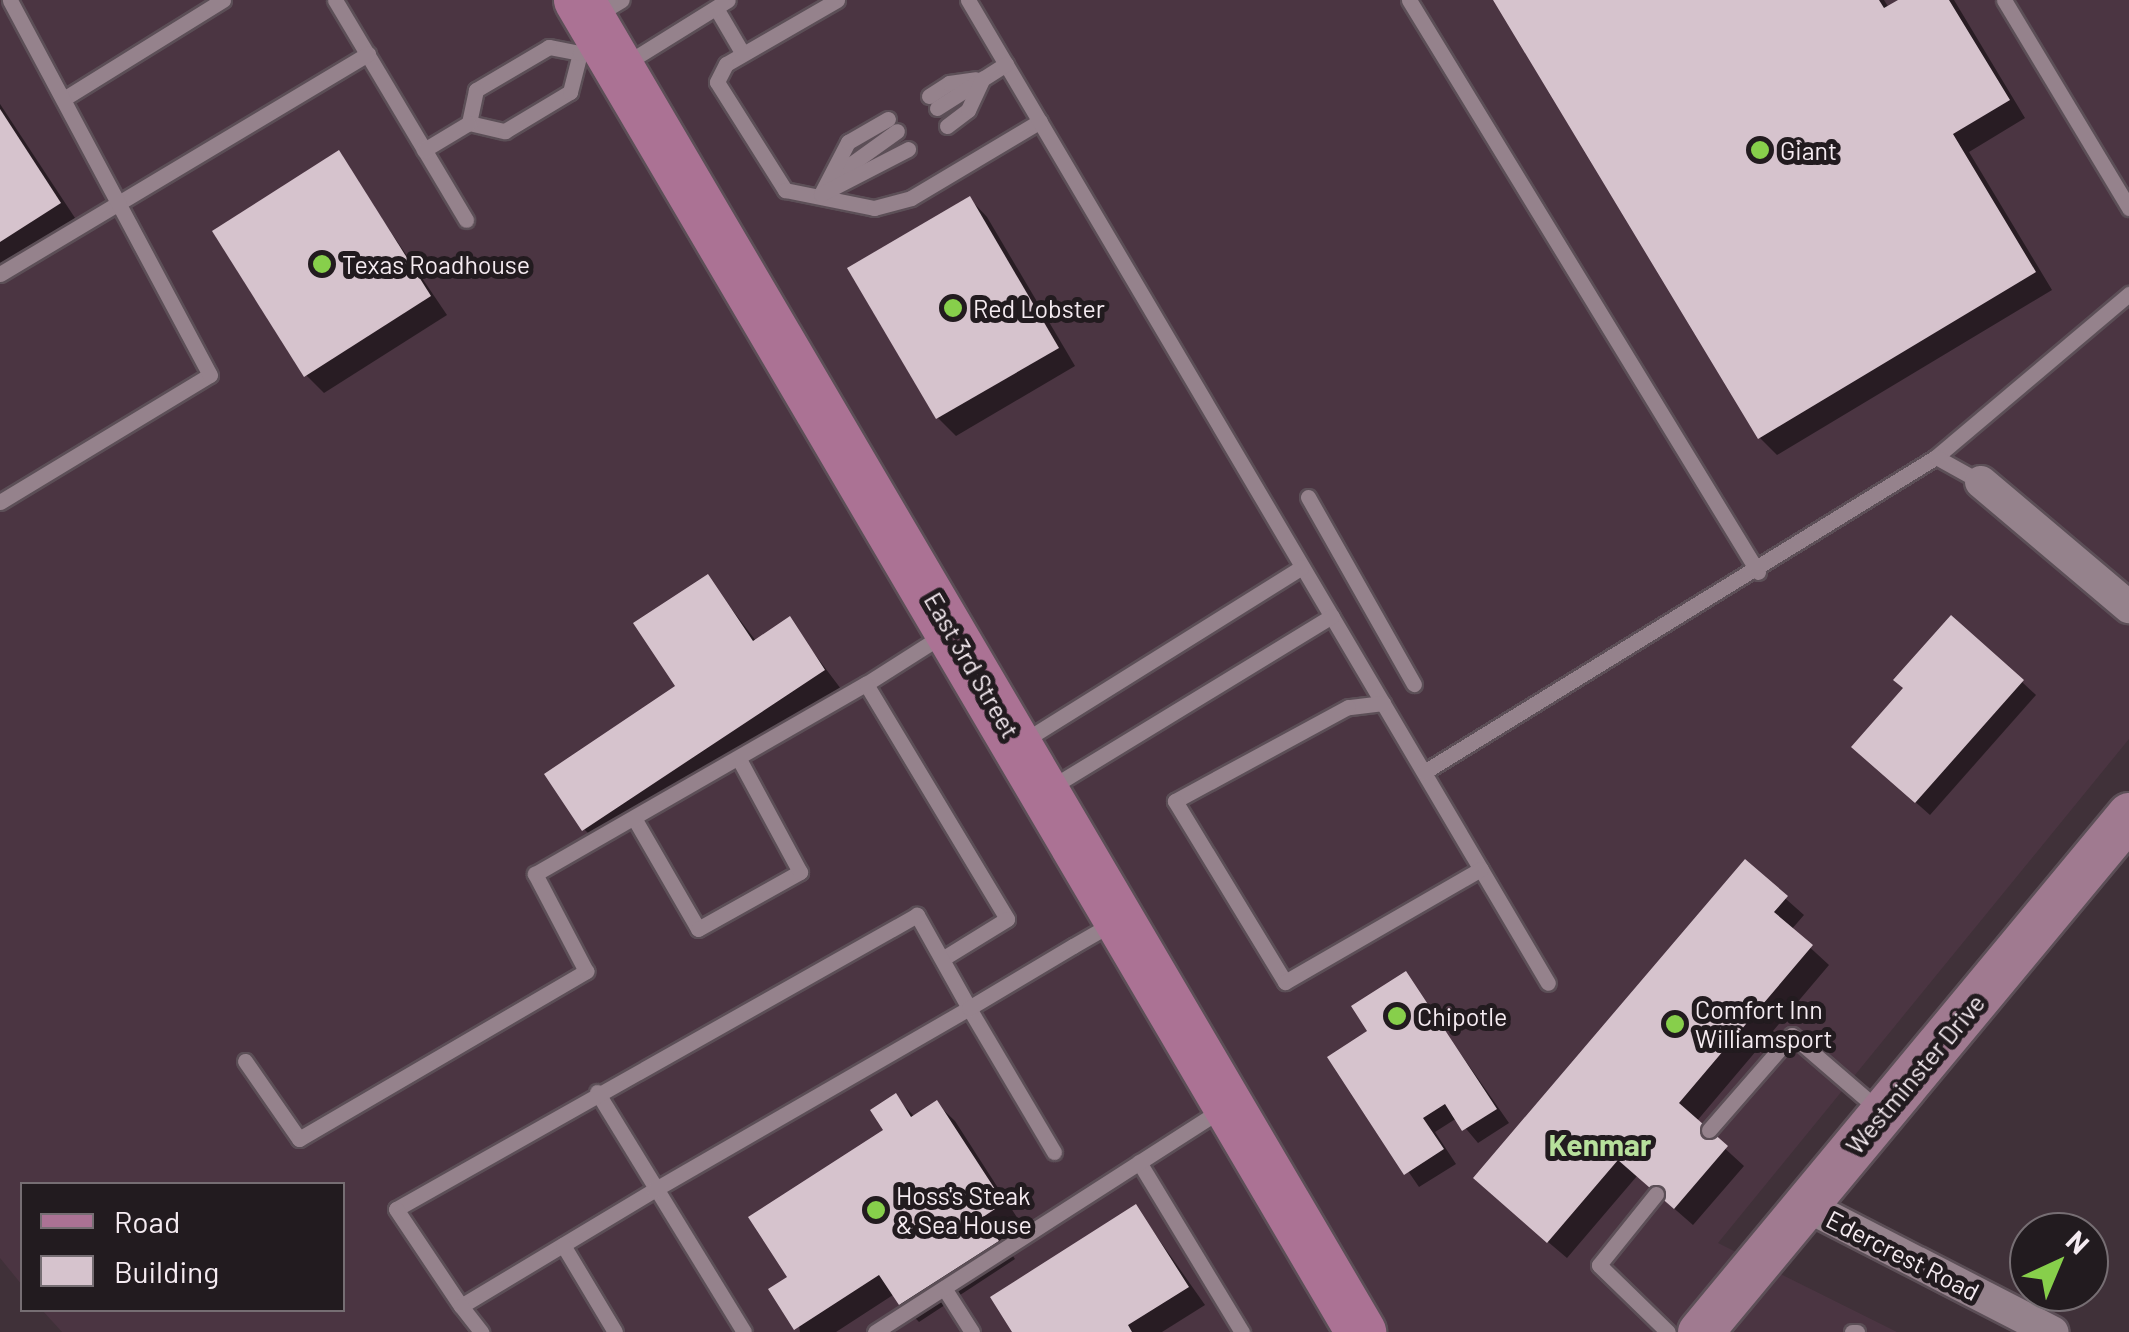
<!DOCTYPE html>
<html>
<head>
<meta charset="utf-8">
<style>
  body { margin:0 }
  #map { position:relative; width:2129px; height:1332px; overflow:hidden; background:#403139; font-family:Barlow,sans-serif }
  div>[style] { position:absolute }
  [style*='--x'] { left:calc(var(--x)*1px); top:calc(var(--y)*1px); width:calc(var(--w)*1px); rotate:calc(var(--a)*1deg) }
  .built>* { inset:0; background:#4b3542 }
  .shadow>* { inset:0; background:#0007 }
  .building>* { inset:0; background:#d6c3cd }
  .roads { filter:drop-shadow(2px 0 #5c4f57) drop-shadow(-2px 0 #5c4f57) drop-shadow(0 2px #5c4f57) drop-shadow(0 -2px #5c4f57) }
  .lane>* { height:15px; margin:-7.5px; padding:0 7.5px; transform-origin:7.5px; border-radius:7.5px; background:#95828c }
  .street>* { height:32px; margin:-16px; padding:0 16px; transform-origin:16px; border-radius:16px; background:#95828c }
  .secondary>* { height:45px; margin:-22.5px; padding:0 22.5px; transform-origin:22.5px; border-radius:22.5px; background:#a07a90 }
  .primary>* { height:50px; margin:-25px; padding:0 25px; transform-origin:25px; border-radius:25px; background:#ab7294 }
  .dots>* { width:28px; height:28px; translate:-50% -50%; box-sizing:border-box; border:5px solid #221b1f; border-radius:50% }
  span { translate:-50% -50%; white-space:nowrap; text-align:center; line-height:1.15; -webkit-text-stroke:10px #221b1f; paint-order:stroke }
  .poi-label { font-size:25px; color:#f5ebf1 }
  .left { translate:0 -50%; text-align:left }
  .street-label { font-size:25px; color:#f5ebf1 }
  .quarter-label { font-size:30px; color:#b7e09c; font-weight:700 }
  .legend { position:absolute; left:20px; top:1182px; width:325px; height:130px; box-sizing:border-box; background:#221b1f; border:2px solid #766e73; margin:0; padding:12px 18px; list-style:none; font-size:30px; color:#f5ebf1 }
  .legend li { display:flex; align-items:center; gap:20px; height:50px }
  .legend b { width:50px; border:2px solid #766e73 }
  .north { position:absolute; left:2009px; top:1212px; width:100px; height:100px; box-sizing:border-box; background:#221b1f; border:2px solid #766e73; border-radius:50%; rotate:44deg; font-size:28px; font-weight:700; line-height:40px; text-align:center; color:#f5ebf1 }
  .north::after { content:''; display:block; margin:auto; width:35px; height:45px; background:#87cf4b; clip-path:polygon(50% 0,100% 100%,50% 72%,0 100%) }
</style>
</head>
<body>
<div id="map">
  <div class="built">
    <div style="clip-path:polygon(0 0,2129px 0,2129px 739px,1718px 1243px,1897px 1332px,62px 1332px,42px 1310px,342px 1310px,342px 1184px,22px 1184px,22px 1285px,0 1258px)"></div>
  </div>
  <div class="shadow">
    <div style="clip-path:polygon(1496px 0,1884px 0,1889px 8px,1903px 0,1954px 0,2025px 118px,1969px 152px,2052px 290px,1777px 455px,1760px 438px)"></div>
    <div style="clip-path:polygon(0 104px,77px 221px,0 271px)"></div>
    <div style="clip-path:polygon(338px 154px,447px 315px,324px 393px,306px 375px)"></div>
    <div style="clip-path:polygon(970px 199px,987px 217px,1075px 366px,956px 436px,938px 418px)"></div>
    <div style="clip-path:polygon(707px 577px,756px 641px,789px 620px,841px 689px,602px 847px,584px 829px,679px 687px)"></div>
    <div style="clip-path:polygon(2022px 682px,2036px 695px,1930px 815px,1868px 760px)"></div>
    <div style="clip-path:polygon(1745px 863px,1804px 915px,1791px 930px,1829px 965px,1696px 1122px,1744px 1166px,1693px 1225px,1637px 1176px,1567px 1258px,1494px 1196px)"></div>
    <div style="clip-path:polygon(1405px 974px,1509px 1123px,1478px 1143px,1457px 1118px,1435px 1132px,1456px 1164px,1419px 1187px,1330px 1058px,1370px 1032px)"></div>
    <div style="clip-path:polygon(895px 1097px,915px 1117px,937px 1104px,955px 1121px,1020px 1222px,999px 1236px,1015px 1259px,919px 1322px,893px 1295px,836px 1332px,800px 1332px,791px 1278px,886px 1131px)"></div>
    <div style="clip-path:polygon(1136px 1207px,1205px 1305px,1162px 1332px,1015px 1332px)"></div>
  </div>
  <div class="building">
    <div style="clip-path:polygon(1493px 0,1879px 0,1884px 8px,1898px 0,1949px 0,2010px 100px,1953px 134px,2036px 272px,1758px 439px)"></div>
    <div style="clip-path:polygon(0 109px,61px 203px,0 242px)"></div>
    <div style="clip-path:polygon(339px 150px,431px 296px,304px 377px,212px 231px)"></div>
    <div style="clip-path:polygon(970px 196px,1059px 348px,936px 419px,847px 268px)"></div>
    <div style="clip-path:polygon(708px 574px,753px 641px,790px 616px,825px 670px,582px 831px,544px 774px,675px 686px,633px 623px)"></div>
    <div style="clip-path:polygon(1951px 615px,2024px 680px,1915px 803px,1851px 747px,1903px 688px,1893px 680px)"></div>
    <div style="clip-path:polygon(1745px 859px,1788px 896px,1774px 912px,1813px 945px,1679px 1103px,1728px 1146px,1674px 1209px,1618px 1160px,1547px 1243px,1473px 1178px)"></div>
    <div style="clip-path:polygon(1406px 971px,1497px 1109px,1462px 1131px,1445px 1104px,1423px 1118px,1444px 1149px,1404px 1175px,1327px 1057px,1367px 1031px,1351px 1006px)"></div>
    <div style="clip-path:polygon(896px 1093px,911px 1117px,937px 1100px,1004px 1203px,983px 1217px,999px 1241px,899px 1305px,879px 1275px,794px 1330px,768px 1289px,787px 1277px,748px 1217px,883px 1130px,870px 1110px)"></div>
    <div style="clip-path:polygon(1136px 1204px,1189px 1287px,1128px 1325px,1132px 1332px,1012px 1332px,990px 1297px)"></div>
  </div>
  <div class="roads">
    <div class="lane">
      <div style="--x:335;--y:0;--w:256;--a:59.2"></div>
      <div style="--x:837;--y:0;--w:128;--a:150"></div>
      <div style="--x:726;--y:64;--w:20;--a:117"></div>
      <div style="--x:717;--y:82;--w:128;--a:57.8"></div>
      <div style="--x:785;--y:190;--w:91;--a:11.4"></div>
      <div style="--x:874;--y:208;--w:38;--a:-15"></div>
      <div style="--x:911;--y:198;--w:150;--a:-30.8"></div>
      <div style="--x:968;--y:0;--w:1141;--a:59.46"></div>
      <div style="--x:1409;--y:0;--w:670;--a:58.61"></div>
      <div style="--x:2004;--y:0;--w:243;--a:59"></div>
      <div style="--x:716;--y:8;--w:53;--a:59.6"></div>
      <div style="--x:595;--y:16;--w:31;--a:-31"></div>
      <div style="--x:580;--y:53;--w:32;--a:-169"></div>
      <div style="--x:549;--y:47;--w:85;--a:149.5"></div>
      <div style="--x:476;--y:90;--w:34;--a:102"></div>
      <div style="--x:469;--y:123;--w:37;--a:13"></div>
      <div style="--x:505;--y:131;--w:76;--a:-31"></div>
      <div style="--x:570;--y:92;--w:40;--a:-75.6"></div>
      <div style="--x:580;--y:53;--w:22;--a:-36"></div>
      <div style="--x:625;--y:64;--w:121;--a:-31.9"></div>
      <div style="--x:929;--y:96;--w:24;--a:-33"></div>
      <div style="--x:949;--y:83;--w:27;--a:-8"></div>
      <div style="--x:65;--y:98;--w:186;--a:-31.8"></div>
      <div style="--x:937;--y:108;--w:82;--a:-32.5"></div>
      <div style="--x:947;--y:126;--w:26;--a:-37"></div>
      <div style="--x:968;--y:110;--w:35;--a:-65"></div>
      <div style="--x:424;--y:150;--w:52;--a:-31"></div>
      <div style="--x:840;--y:172;--w:70;--a:-35.7"></div>
      <div style="--x:821;--y:194;--w:59;--a:-62.6"></div>
      <div style="--x:848;--y:142;--w:46;--a:-29.9"></div>
      <div style="--x:821;--y:194;--w:98;--a:-27.3"></div>
      <div style="--x:0;--y:274;--w:429;--a:-30.9"></div>
      <div style="--x:1936;--y:457;--w:253;--a:-40.2"></div>
      <div style="--x:1308;--y:497;--w:215;--a:60.5"></div>
      <div style="--x:0;--y:502;--w:245;--a:-31.2"></div>
      <div style="--x:210;--y:375;--w:425;--a:-118.1"></div>
      <div style="--x:866;--y:684;--w:91;--a:-32.5"></div>
      <div style="--x:1383;--y:703;--w:35;--a:173"></div>
      <div style="--x:1348;--y:707;--w:197;--a:151.5"></div>
      <div style="--x:1175;--y:801;--w:212;--a:58.7"></div>
      <div style="--x:1285;--y:982;--w:226;--a:-30"></div>
      <div style="--x:1022;--y:742;--w:330;--a:-32"></div>
      <div style="--x:1424;--y:772;--w:601;--a:-31.6"></div>
      <div style="--x:1936;--y:457;--w:51;--a:29.1"></div>
      <div style="--x:1050;--y:788;--w:330;--a:-31.4"></div>
      <div style="--x:634;--y:818;--w:128;--a:60"></div>
      <div style="--x:698;--y:929;--w:117;--a:-29.2"></div>
      <div style="--x:800;--y:872;--w:128;--a:-118.4"></div>
      <div style="--x:245;--y:1061;--w:95;--a:55.3"></div>
      <div style="--x:299;--y:1139;--w:333;--a:-30.3"></div>
      <div style="--x:586;--y:971;--w:110;--a:-117.7"></div>
      <div style="--x:535;--y:874;--w:382;--a:-29.9"></div>
      <div style="--x:866;--y:684;--w:274;--a:59"></div>
      <div style="--x:1007;--y:919;--w:76;--a:148.4"></div>
      <div style="--x:597;--y:1092;--w:281;--a:58.5"></div>
      <div style="--x:1709;--y:1130;--w:126;--a:-48.9"></div>
      <div style="--x:1792;--y:1035;--w:116;--a:40.8"></div>
      <div style="--x:1054;--y:1152;--w:167;--a:-120.6"></div>
      <div style="--x:969;--y:1008;--w:107;--a:-119.2"></div>
      <div style="--x:917;--y:915;--w:598;--a:150.56"></div>
      <div style="--x:396;--y:1209;--w:117;--a:56.2"></div>
      <div style="--x:461;--y:1306;--w:225;--a:-31"></div>
      <div style="--x:654;--y:1190;--w:364;--a:-30"></div>
      <div style="--x:969;--y:1008;--w:121;--a:-30.8"></div>
      <div style="--x:1073;--y:946;--w:46;--a:-29.9"></div>
      <div style="--x:1139;--y:1162;--w:199;--a:58.8"></div>
      <div style="--x:1656;--y:1194;--w:91;--a:128.8"></div>
      <div style="--x:1599;--y:1265;--w:96;--a:44.2"></div>
      <div style="--x:563;--y:1245;--w:101;--a:59.1"></div>
      <div style="--x:944;--y:1288;--w:52;--a:57.5"></div>
      <div style="--x:461;--y:1306;--w:33;--a:52"></div>
      <div style="--x:875;--y:1332;--w:412;--a:-32.7"></div>
      <div style="--x:1852;--y:1332;--w:5;--a:0"></div>
    </div>
    <div class="street">
      <div style="--x:1981;--y:482;--w:194;--a:40.2"></div>
      <div style="--x:1807;--y:1206;--w:276;--a:27.2"></div>
    </div>
    <div class="secondary">
      <div style="--x:1700;--y:1332;--w:672;--a:-50.31"></div>
    </div>
    <div class="primary">
      <div style="--x:579;--y:0;--w:1545;--a:59.58"></div>
    </div>
  </div>
  <div class="dots">
    <div style="left:1760px;top:150px;background:#87cf4b"></div>
    <div style="left:322px;top:264px;background:#87cf4b"></div>
    <div style="left:953px;top:308px;background:#87cf4b"></div>
    <div style="left:1397px;top:1016px;background:#87cf4b"></div>
    <div style="left:1675px;top:1024px;background:#87cf4b"></div>
    <div style="left:876px;top:1210px;background:#87cf4b"></div>
  </div>
  <div class="poi-label">
    <span class="left" style="left:1780px;top:150px">Giant</span>
    <span class="left" style="left:342px;top:264px">Texas Roadhouse</span>
    <span class="left" style="left:973px;top:308px">Red Lobster</span>
    <span class="left" style="left:1695px;top:1024px">Comfort Inn<br>Williamsport</span>
    <span class="left" style="left:1417px;top:1016px">Chipotle</span>
    <span class="left" style="left:896px;top:1210px">Hoss's Steak<br>&amp; Sea House</span>
  </div>
  <div class="street-label">
    <span style="left:972px;top:665px;rotate:60deg">East 3rd Street</span>
    <span style="left:1915px;top:1074px;rotate:-50deg">Westminster Drive</span>
    <span style="left:1903px;top:1255px;rotate:27deg">Edercrest Road</span>
  </div>
  <div class="quarter-label">
    <span style="left:1600px;top:1144px">Kenmar</span>
  </div>
  <ul class="legend">
  <li><b style="height:12px;background:#ab7294"></b>Road</li>
  <li><b style="height:28px;background:#d6c3cd"></b>Building</li>
  </ul>
  <div class="north">N</div>
</div>
</body>
</html>
